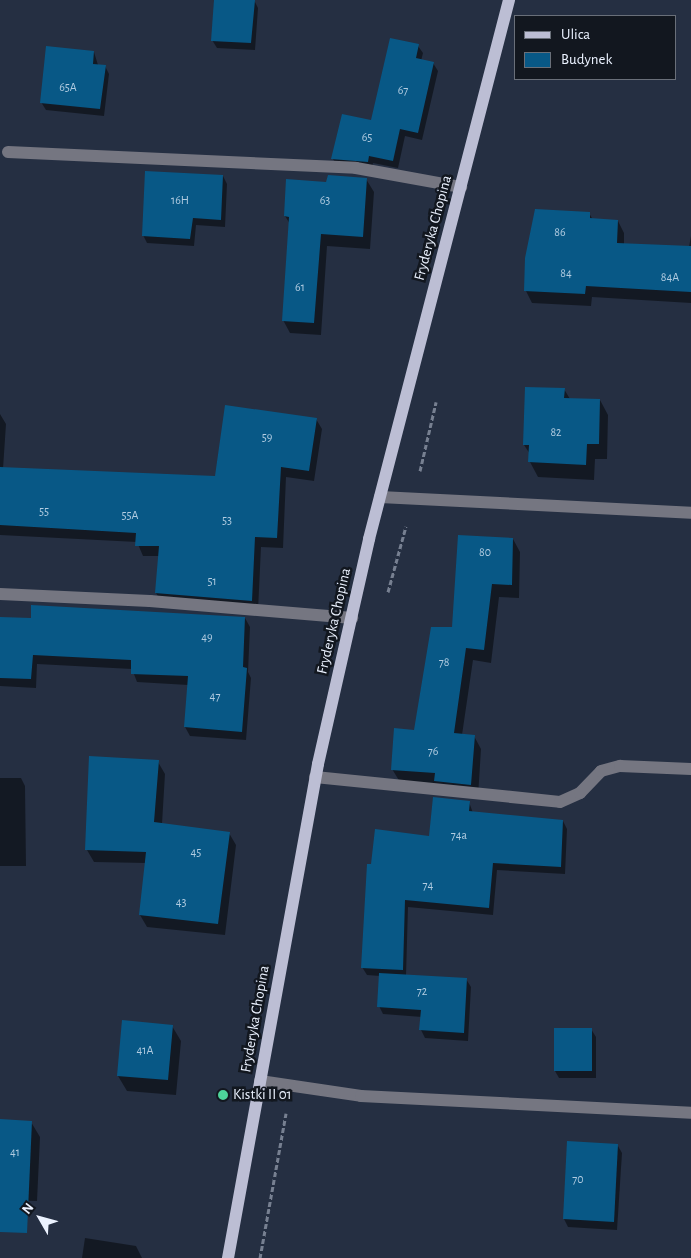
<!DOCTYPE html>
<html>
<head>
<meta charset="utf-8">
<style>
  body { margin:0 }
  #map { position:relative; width:691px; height:1258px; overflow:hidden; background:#252f42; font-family:"Alegreya Sans",sans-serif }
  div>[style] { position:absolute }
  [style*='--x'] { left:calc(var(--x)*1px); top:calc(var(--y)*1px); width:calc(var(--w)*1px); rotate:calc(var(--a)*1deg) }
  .shadow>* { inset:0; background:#0007 }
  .building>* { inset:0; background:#085886 }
  .path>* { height:3px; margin-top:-1.5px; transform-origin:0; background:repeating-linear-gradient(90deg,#778091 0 5px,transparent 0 7.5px) }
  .minor>* { height:12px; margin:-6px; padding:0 6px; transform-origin:6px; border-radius:6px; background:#757681 }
  .major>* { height:12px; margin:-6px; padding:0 6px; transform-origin:6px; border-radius:6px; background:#bcbed4 }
  .dots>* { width:14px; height:14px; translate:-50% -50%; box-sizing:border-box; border:2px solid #12171f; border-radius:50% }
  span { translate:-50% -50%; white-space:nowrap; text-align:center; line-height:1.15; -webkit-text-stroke:5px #12171f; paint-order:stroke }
  .number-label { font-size:12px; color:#b2cce1 }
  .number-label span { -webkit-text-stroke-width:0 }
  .street-label { font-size:15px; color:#ebf2ff }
  .poi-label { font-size:15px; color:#ebf2ff }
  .left { translate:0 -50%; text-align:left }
  .legend { position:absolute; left:514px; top:15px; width:162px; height:65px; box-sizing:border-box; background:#12171f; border:1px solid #696f79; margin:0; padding:6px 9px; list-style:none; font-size:15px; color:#ebf2ff }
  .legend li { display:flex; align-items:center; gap:10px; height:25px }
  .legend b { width:25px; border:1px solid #696f79 }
  .north { position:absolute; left:15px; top:1193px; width:50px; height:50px; -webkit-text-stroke:4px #12171f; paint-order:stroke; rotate:308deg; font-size:14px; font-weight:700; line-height:20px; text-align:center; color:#ebf2ff }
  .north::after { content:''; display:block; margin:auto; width:18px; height:22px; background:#ebf2ff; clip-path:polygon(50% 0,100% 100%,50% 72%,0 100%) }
</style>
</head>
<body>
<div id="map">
  <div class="shadow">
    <div style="clip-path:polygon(215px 0,254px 0,258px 8px,255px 50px,217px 48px,212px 40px)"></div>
    <div style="clip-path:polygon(418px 46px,423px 53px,421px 61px,433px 63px,438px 71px,422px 140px,405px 136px,398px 168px,373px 163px,372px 169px,337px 166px,333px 159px,372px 122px)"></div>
    <div style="clip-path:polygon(94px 52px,98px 65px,105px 66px,109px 74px,104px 116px,46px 110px,41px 102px)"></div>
    <div style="clip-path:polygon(223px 176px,227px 184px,225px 227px,196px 225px,194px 246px,147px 243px,143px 235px)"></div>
    <div style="clip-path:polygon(366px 179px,374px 192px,370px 249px,327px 246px,321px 335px,290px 333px,283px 320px,290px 224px,285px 216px,327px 183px)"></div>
    <div style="clip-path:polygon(589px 213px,593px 220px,618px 221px,624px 233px,624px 244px,689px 247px,691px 236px,691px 303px,592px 297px,591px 306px,532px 303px,526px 291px,527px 258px)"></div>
    <div style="clip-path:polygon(564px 389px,570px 399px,600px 400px,608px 415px,607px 459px,595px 459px,594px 480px,538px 477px,530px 462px,530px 454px,524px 445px)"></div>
    <div style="clip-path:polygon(0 414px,6px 424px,3px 469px,216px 477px,316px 419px,322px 429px,314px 481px,286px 477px,283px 548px,261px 547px,258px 611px,162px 603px,156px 593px,160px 556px,143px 556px,137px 542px,0 535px)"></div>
    <div style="clip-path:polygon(513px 539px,520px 552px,519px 598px,499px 597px,491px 663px,473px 660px,462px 735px,474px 736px,481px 749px,478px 797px,400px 782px,392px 769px,415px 731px,454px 628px)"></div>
    <div style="clip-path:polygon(0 618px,245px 618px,250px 627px,248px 672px,251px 678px,246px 740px,190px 736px,185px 727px,188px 685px,137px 682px,132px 669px,37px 664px,36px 688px,0 686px)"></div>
    <div style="clip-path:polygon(158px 762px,165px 774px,162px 824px,229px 833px,236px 845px,225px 935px,147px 927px,140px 915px,146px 863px,94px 862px,87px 850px)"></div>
    <div style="clip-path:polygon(0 778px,21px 778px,25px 786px,26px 866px,0 866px)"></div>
    <div style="clip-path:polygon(469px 802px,473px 813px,563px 821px,567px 829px,565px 874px,497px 870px,493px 915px,408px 907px,406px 976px,466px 979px,471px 987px,468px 1041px,425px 1038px,421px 1030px,422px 1017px,383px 1014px,379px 1006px,380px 976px,367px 975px,362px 967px,372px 866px,430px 838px)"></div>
    <div style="clip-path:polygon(123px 1022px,172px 1026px,181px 1041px,176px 1095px,127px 1091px,118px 1076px)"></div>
    <div style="clip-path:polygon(591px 1029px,596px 1037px,596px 1078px,559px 1078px,555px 1071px)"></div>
    <div style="clip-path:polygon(0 1121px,31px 1122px,40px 1137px,37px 1201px,0 1200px)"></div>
    <div style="clip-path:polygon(618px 1146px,622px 1153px,617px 1230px,568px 1227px,564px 1219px)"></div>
    <div style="clip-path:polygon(85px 1238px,136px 1246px,142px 1258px,82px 1258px)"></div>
  </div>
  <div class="building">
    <div style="clip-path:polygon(214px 0,255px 0,251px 43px,211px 41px)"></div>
    <div style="clip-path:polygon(390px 38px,419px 44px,416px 58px,434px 62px,418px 133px,400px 129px,393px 161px,369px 156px,368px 162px,331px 159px,342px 114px,371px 120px)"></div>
    <div style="clip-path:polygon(46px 46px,94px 51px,93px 64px,106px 65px,100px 109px,40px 103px)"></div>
    <div style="clip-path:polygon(145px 171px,223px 175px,221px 220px,193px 218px,190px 239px,142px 236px)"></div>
    <div style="clip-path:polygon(328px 175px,367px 178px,363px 237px,321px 234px,314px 323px,282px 321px,289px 217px,284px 216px,286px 179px,326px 182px)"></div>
    <div style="clip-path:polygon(535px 209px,590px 212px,590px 218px,618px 220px,617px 243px,691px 246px,691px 292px,586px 286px,585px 294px,524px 291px,525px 258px)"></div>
    <div style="clip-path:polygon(525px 387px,565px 388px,564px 398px,600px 399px,599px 444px,587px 444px,586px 465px,528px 462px,529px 445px,523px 445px)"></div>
    <div style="clip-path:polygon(225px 405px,317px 418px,309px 471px,281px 467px,277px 538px,255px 537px,252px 601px,155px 593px,159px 546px,135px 546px,136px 533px,0 525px,0 467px,215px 476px)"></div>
    <div style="clip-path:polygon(458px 535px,513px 538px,512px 585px,492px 584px,484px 650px,466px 648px,454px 733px,475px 735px,471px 785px,434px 781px,435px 773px,391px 770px,394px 728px,414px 730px,431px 627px,452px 627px)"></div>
    <div style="clip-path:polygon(31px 605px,245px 617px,243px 667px,247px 668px,242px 732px,184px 727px,188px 676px,131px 674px,131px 660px,33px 655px,31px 679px,0 678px,0 617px,31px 618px)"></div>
    <div style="clip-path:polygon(89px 756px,159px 760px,154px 822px,230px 832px,218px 924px,139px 915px,146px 852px,85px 850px)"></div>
    <div style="clip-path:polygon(433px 797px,470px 801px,469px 811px,563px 820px,561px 867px,493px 863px,489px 908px,405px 900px,403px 970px,361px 968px,367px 864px,371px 864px,375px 829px,429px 836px)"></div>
    <div style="clip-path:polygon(379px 973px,467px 978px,464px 1033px,419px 1030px,421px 1010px,377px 1007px)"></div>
    <div style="clip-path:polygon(122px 1020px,173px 1025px,168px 1080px,117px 1076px)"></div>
    <div style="clip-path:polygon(554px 1028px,592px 1028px,592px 1071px,554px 1071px)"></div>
    <div style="clip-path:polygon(0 1119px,32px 1121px,27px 1233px,0 1232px)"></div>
    <div style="clip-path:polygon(567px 1141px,618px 1144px,614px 1222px,563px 1219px)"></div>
  </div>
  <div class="path">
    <div style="--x:420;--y:471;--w:71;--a:-76.9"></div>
    <div style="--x:388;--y:592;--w:68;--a:-74.7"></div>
    <div style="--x:260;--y:1258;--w:147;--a:-79.8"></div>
  </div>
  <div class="minor">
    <div style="--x:8;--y:152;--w:348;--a:2.6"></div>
    <div style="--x:356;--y:168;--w:107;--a:10.3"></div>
    <div style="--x:380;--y:497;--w:311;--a:2.9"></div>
    <div style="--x:0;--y:594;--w:150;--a:2.7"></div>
    <div style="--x:150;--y:601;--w:203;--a:4.8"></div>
    <div style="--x:315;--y:777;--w:246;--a:5.8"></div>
    <div style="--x:560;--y:802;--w:22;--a:-24"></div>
    <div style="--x:580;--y:793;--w:30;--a:-46"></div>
    <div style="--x:601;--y:771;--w:20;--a:-15"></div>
    <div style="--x:620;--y:766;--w:71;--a:2.4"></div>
    <div style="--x:260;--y:1081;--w:102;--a:8.4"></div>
    <div style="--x:361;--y:1096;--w:330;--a:2.9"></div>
  </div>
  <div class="major">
    <div style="--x:228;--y:1258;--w:502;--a:-79.67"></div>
    <div style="--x:318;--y:764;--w:231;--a:-77.2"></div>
    <div style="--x:369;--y:539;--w:557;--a:-75.44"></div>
  </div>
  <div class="dots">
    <div style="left:223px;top:1095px;background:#4dd39a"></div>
  </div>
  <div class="number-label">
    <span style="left:68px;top:88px">65A</span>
    <span style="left:403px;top:91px">67</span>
    <span style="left:367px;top:138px">65</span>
    <span style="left:180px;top:201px">16H</span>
    <span style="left:325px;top:201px">63</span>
    <span style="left:560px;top:233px">86</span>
    <span style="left:566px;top:274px">84</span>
    <span style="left:670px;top:278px">84A</span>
    <span style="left:300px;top:288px">61</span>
    <span style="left:556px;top:433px">82</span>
    <span style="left:267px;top:438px">59</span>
    <span style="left:44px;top:512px">55</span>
    <span style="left:130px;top:516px">55A</span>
    <span style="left:227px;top:521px">53</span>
    <span style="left:485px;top:553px">80</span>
    <span style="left:212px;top:582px">51</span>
    <span style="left:207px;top:638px">49</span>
    <span style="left:444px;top:663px">78</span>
    <span style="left:215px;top:697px">47</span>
    <span style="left:433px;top:752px">76</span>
    <span style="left:459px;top:836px">74a</span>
    <span style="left:196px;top:853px">45</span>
    <span style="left:428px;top:886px">74</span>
    <span style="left:181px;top:903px">43</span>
    <span style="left:422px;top:992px">72</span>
    <span style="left:145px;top:1051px">41A</span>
    <span style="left:15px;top:1153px">41</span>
    <span style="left:578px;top:1180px">70</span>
  </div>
  <div class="street-label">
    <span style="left:433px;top:228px;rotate:-75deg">Fryderyka Chopina</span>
    <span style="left:334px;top:621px;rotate:-77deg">Fryderyka Chopina</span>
    <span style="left:255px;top:1019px;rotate:-80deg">Fryderyka Chopina</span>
  </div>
  <div class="poi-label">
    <span class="left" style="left:233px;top:1095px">Kistki II 01</span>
  </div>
  <ul class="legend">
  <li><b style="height:6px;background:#bcbed4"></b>Ulica</li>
  <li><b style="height:14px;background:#085886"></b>Budynek</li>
  </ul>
  <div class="north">N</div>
</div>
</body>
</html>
